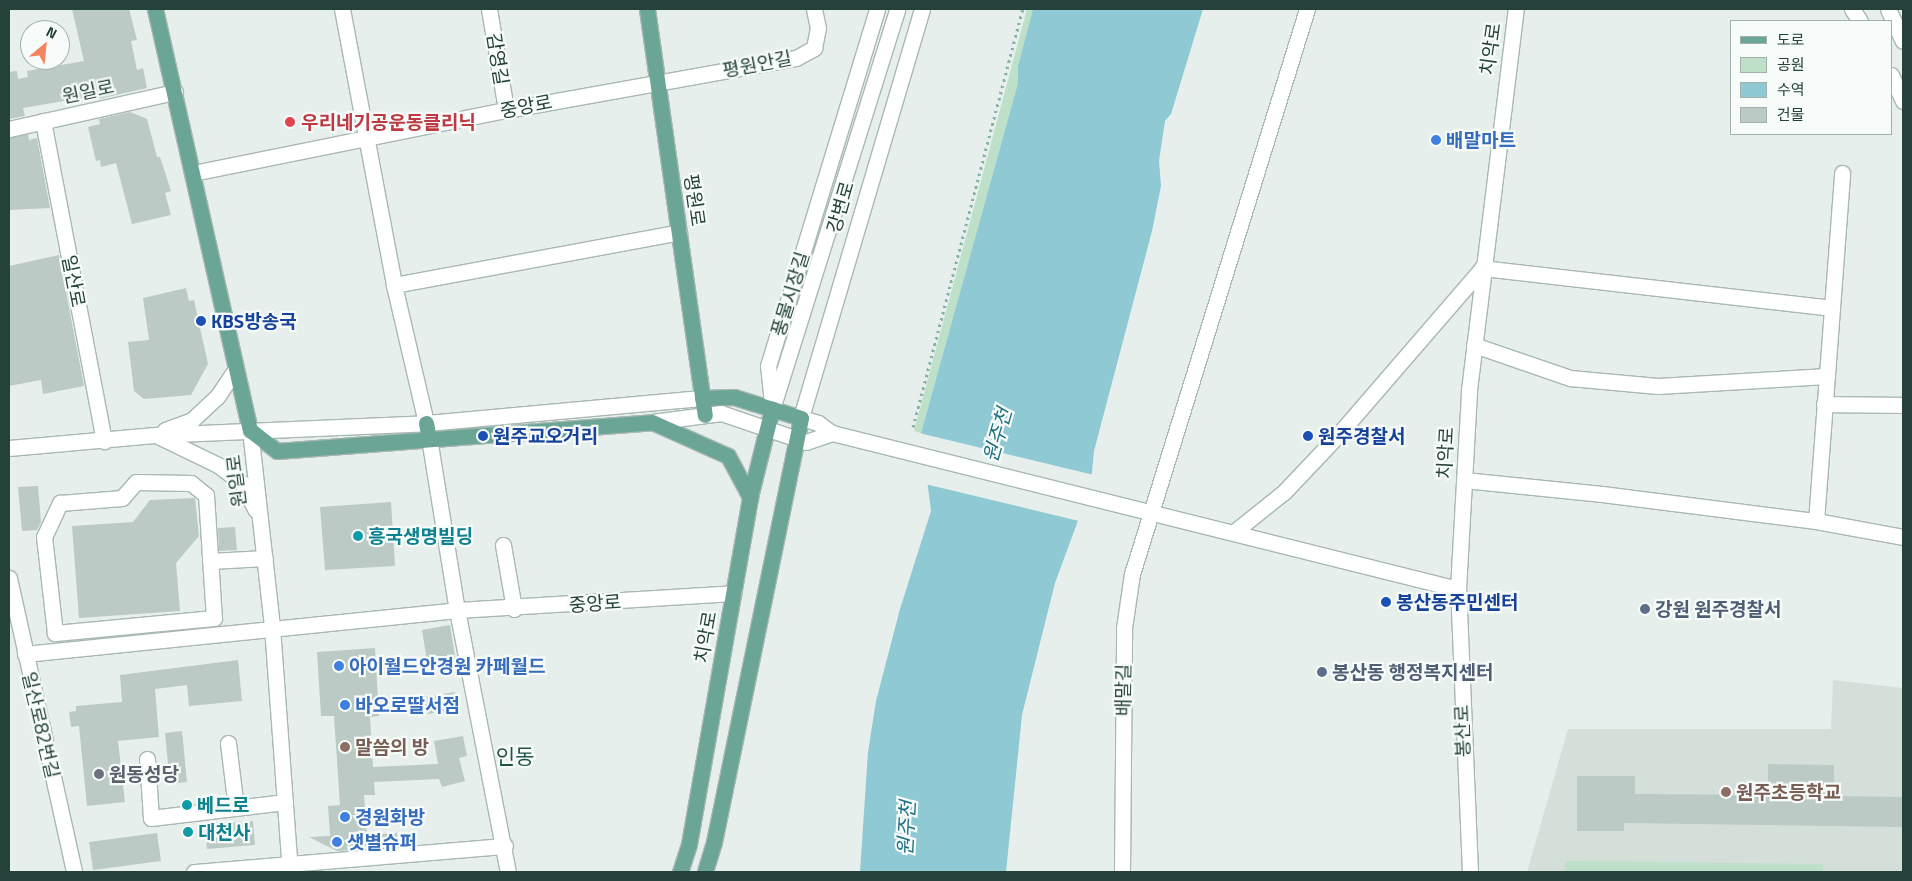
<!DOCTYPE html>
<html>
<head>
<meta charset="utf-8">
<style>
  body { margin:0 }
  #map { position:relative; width:1912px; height:881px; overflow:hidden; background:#e6efeb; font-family:"Titillium Web","Noto Sans KR",sans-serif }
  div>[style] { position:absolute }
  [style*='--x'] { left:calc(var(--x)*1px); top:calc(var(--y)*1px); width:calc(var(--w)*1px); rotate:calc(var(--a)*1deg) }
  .built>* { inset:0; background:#d4dfda }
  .green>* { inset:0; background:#bfe0c8 }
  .water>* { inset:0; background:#8ec9d4 }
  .pier>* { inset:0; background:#e6efeb }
  .building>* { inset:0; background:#bbcac4 }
  .path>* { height:3px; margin-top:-1.5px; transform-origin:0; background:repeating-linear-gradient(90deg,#86b3a5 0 2.5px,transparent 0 6.5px) }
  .roads { filter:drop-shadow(1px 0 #a8b8b2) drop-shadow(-1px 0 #a8b8b2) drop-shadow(0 1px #a8b8b2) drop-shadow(0 -1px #a8b8b2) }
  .minor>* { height:15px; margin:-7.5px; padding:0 7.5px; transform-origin:7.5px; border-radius:7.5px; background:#fff }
  .major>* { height:15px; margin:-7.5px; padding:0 7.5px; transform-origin:7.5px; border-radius:7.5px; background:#6aa596 }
  .dots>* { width:14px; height:14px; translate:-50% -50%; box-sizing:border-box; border:2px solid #f7fbf9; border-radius:50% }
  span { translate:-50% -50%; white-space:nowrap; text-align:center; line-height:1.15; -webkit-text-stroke:4.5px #f7fbf9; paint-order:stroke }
  .street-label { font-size:19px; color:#24423a }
  .health-label { font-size:19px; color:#be3a42; font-weight:700 }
  .left { translate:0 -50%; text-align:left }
  .shop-label { font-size:19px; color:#366cbe; font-weight:700 }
  .transit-label { font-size:19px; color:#164399; font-weight:700 }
  .culture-label { font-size:19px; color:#0d838f; font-weight:700 }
  .service-label { font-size:19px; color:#4e5e75; font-weight:700 }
  .education-label { font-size:19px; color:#785e54; font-weight:700 }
  .worship-label { font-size:19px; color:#5b616d; font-weight:700 }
  .water-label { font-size:20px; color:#1c6f80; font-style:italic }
  .quarter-label { font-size:21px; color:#1f5548 }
  .frame { position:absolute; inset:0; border:10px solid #24423a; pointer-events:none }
  .legend { position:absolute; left:1730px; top:20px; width:162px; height:115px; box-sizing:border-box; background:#f7fbf9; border:1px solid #a3b1ad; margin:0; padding:6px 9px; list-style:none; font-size:15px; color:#24423a }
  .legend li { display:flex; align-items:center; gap:10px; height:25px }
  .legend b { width:25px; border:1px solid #a3b1ad }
  .north { position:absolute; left:20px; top:20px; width:50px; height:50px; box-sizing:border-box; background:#f7fbf9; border:1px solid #a3b1ad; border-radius:50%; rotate:28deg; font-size:14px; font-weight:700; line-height:20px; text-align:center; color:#24423a }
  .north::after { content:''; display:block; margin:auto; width:18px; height:22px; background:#f4845f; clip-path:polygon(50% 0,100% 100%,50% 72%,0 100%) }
</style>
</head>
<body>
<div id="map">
  <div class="built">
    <div style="clip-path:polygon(1833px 680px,1903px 688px,1903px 872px,1527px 872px,1568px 729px,1831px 729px)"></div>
  </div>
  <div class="green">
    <div style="clip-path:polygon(1027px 9px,1033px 9px,1018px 66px,1018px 83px,921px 433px,914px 431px)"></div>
    <div style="clip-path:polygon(1565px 861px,1823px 864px,1823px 872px,1565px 872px)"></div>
  </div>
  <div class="water">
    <div style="clip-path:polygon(1033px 9px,1203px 9px,1171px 114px,1165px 121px,1159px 161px,1161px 186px,1152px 231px,1094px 451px,1092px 472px,1083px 507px,1055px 583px,1022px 715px,1006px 872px,860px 872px,868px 752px,876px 701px,900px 609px,931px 511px,921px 433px,1018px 83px,1018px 66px)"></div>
  </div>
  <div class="pier">
    <div style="clip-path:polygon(919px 433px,1094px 475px,1079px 521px,925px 484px)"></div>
  </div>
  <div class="building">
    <div style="clip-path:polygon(72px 9px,129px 9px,137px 40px,131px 41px,137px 70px,143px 68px,147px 88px,94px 100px,93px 96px,23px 108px,25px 116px,9px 119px,9px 72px,17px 71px,18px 79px,28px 77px,27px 71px,84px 61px)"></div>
    <div style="clip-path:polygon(130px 112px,147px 119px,157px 157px,160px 157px,171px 191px,165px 193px,171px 215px,132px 224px,116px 163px,101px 167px,100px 160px,96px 161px,88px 127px,100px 124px,99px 119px)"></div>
    <div style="clip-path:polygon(28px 134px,29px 140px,37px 138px,50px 208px,9px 210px,9px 138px)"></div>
    <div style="clip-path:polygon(59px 255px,84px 386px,43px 394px,41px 380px,9px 386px,9px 266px)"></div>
    <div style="clip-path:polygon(186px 288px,189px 301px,194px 300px,208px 364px,191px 395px,144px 399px,134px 391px,128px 342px,149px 340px,143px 298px)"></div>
    <div style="clip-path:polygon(38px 486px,41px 522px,37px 530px,22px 531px,18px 487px)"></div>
    <div style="clip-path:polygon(195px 498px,199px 536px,176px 563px,180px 611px,79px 618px,72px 526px,133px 522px,150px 500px)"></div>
    <div style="clip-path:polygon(391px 502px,395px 566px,325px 570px,320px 507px)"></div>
    <div style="clip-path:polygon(235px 527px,237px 550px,219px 551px,218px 528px)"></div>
    <div style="clip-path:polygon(450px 625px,456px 662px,428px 667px,422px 630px)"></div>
    <div style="clip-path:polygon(375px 648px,379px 716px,370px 717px,373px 767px,438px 764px,434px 741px,463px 736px,467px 756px,459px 758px,465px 781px,442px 787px,439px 779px,374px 782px,375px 795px,364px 795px,367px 835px,397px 833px,398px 846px,337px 851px,309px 837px,330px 836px,328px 806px,340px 805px,334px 716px,321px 716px,317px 652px)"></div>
    <div style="clip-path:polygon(238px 660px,242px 701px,189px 706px,187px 685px,155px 689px,159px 737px,118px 741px,125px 802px,87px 806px,79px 726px,71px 727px,69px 712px,76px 711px,76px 706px,122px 702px,120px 675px)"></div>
    <div style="clip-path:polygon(455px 692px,458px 709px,427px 714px,424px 697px)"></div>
    <div style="clip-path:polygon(182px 731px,187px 782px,170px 784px,165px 733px)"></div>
    <div style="clip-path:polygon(1768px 764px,1834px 765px,1834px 796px,1903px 797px,1903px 827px,1624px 823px,1624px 831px,1577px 831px,1577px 776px,1635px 776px,1635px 794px,1768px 795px)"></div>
    <div style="clip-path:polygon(253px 821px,255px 845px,207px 849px,205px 824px)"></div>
    <div style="clip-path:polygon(157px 833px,161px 861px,93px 870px,89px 842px)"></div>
  </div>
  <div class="path">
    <div style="--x:913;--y:427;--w:432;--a:-75.3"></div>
  </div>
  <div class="roads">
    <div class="minor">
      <div style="--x:342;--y:9;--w:281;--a:79.3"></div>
      <div style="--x:394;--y:285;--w:142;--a:76.9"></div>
      <div style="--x:489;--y:9;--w:102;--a:80.4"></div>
      <div style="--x:922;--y:9;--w:427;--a:106.5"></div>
      <div style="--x:801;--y:418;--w:18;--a:16"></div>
      <div style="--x:818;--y:423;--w:17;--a:36"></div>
      <div style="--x:832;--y:433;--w:645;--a:13.99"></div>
      <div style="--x:1852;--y:9;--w:14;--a:56"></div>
      <div style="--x:1888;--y:9;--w:35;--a:65"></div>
      <div style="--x:1891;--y:75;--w:29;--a:65"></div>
      <div style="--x:43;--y:121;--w:326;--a:79.2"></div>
      <div style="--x:9;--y:129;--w:170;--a:-12.6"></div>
      <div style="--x:193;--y:173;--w:319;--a:-11.4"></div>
      <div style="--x:506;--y:110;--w:295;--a:-10.2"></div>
      <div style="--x:796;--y:58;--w:21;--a:-29"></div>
      <div style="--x:814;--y:48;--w:20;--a:-79"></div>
      <div style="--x:818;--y:28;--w:19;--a:-102"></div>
      <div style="--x:394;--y:285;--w:290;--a:-10.5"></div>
      <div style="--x:1474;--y:345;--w:102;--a:19"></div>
      <div style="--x:1570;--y:378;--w:88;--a:5.2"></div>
      <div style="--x:1658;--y:386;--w:169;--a:-3.4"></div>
      <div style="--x:772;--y:403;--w:37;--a:-96"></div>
      <div style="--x:768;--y:366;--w:373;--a:-73"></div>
      <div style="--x:1824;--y:404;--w:79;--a:0.7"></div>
      <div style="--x:772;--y:409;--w:419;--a:-72.6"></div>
      <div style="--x:652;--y:422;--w:70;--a:-7.4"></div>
      <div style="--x:721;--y:413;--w:90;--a:18.8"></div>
      <div style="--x:806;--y:442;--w:28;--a:-19"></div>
      <div style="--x:165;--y:430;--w:29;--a:-20"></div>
      <div style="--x:192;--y:420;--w:34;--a:-43"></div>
      <div style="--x:217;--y:397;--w:34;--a:-56"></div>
      <div style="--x:250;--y:430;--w:198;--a:83.6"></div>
      <div style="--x:272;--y:627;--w:246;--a:85.8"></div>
      <div style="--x:158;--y:436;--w:67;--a:25.8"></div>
      <div style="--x:218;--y:465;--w:30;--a:37"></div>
      <div style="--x:242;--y:483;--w:30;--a:63"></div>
      <div style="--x:429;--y:438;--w:174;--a:80.8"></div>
      <div style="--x:457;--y:610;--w:267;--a:79"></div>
      <div style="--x:9;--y:448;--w:146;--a:-5.1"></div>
      <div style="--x:154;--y:435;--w:272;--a:-2.5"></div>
      <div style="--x:426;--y:423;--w:277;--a:-5.2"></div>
      <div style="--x:1464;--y:480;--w:139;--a:5.8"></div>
      <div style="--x:1602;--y:494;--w:216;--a:7.2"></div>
      <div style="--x:1816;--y:521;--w:88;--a:10.4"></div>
      <div style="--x:136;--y:482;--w:55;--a:1"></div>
      <div style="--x:191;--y:483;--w:19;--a:39"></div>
      <div style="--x:206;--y:495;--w:123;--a:86.3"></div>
      <div style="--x:214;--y:618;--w:160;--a:174.6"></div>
      <div style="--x:55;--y:633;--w:97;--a:-96.5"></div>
      <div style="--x:44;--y:537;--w:38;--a:-65"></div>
      <div style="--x:60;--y:503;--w:62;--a:-4.6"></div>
      <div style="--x:122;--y:498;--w:21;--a:-49"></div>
      <div style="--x:1816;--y:521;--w:349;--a:-85.7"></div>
      <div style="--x:1234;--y:532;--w:64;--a:-38.7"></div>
      <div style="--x:1284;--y:492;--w:79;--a:-46.5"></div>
      <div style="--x:1338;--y:435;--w:221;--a:-49.2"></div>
      <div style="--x:1482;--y:268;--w:352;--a:6.5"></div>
      <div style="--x:503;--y:545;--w:65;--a:80.2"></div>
      <div style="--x:210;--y:561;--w:55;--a:-3.1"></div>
      <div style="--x:9;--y:578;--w:301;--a:77.5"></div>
      <div style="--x:25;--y:654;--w:434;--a:-5.8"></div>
      <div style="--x:457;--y:610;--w:277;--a:-3.5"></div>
      <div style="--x:228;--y:743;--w:65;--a:83"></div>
      <div style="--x:147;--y:759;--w:59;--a:86.1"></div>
      <div style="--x:151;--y:818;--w:135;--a:-6.8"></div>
      <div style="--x:194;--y:872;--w:312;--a:-4.8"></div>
      <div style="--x:1122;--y:872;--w:244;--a:-89.5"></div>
      <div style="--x:1124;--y:628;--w:55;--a:-81.6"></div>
      <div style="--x:1132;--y:574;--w:591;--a:-72.79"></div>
      <div style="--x:1470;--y:872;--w:283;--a:-92.4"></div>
      <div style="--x:1458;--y:589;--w:199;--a:-86.8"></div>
      <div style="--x:1469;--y:390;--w:384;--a:-83"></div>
    </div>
    <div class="major">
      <div style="--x:155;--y:9;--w:432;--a:77.3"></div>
      <div style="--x:250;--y:430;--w:34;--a:38"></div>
      <div style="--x:277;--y:451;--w:376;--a:-4.4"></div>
      <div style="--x:652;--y:422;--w:83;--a:24.1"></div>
      <div style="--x:728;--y:456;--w:47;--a:61.8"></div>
      <div style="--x:647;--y:9;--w:410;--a:81.9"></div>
      <div style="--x:702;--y:398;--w:32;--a:-2"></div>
      <div style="--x:734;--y:397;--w:70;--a:17.4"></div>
      <div style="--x:801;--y:418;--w:433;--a:101.6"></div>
      <div style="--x:714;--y:842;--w:31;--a:107"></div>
      <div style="--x:426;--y:423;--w:15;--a:79"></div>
      <div style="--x:680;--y:872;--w:29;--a:-72"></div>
      <div style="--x:689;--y:844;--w:352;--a:-80"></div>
      <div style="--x:750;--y:497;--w:91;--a:-76"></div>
    </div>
  </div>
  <div class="dots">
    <div style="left:290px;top:122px;background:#e0444e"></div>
    <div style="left:1436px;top:140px;background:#3f7fe0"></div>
    <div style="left:201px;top:321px;background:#1a4fb4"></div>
    <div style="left:483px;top:436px;background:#1a4fb4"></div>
    <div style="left:1308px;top:436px;background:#1a4fb4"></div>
    <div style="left:358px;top:536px;background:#0f9aa8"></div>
    <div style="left:1386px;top:602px;background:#1a4fb4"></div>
    <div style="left:1645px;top:609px;background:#5c6f8a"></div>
    <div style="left:339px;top:666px;background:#3f7fe0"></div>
    <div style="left:1322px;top:672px;background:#5c6f8a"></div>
    <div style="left:345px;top:705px;background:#3f7fe0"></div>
    <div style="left:345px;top:747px;background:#8d6e63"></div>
    <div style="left:99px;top:774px;background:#6b7280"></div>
    <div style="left:1726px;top:792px;background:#8d6e63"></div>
    <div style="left:187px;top:805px;background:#0f9aa8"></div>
    <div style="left:345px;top:817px;background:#3f7fe0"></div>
    <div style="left:188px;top:832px;background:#0f9aa8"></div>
    <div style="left:337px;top:842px;background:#3f7fe0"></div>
  </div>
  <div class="street-label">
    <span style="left:1490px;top:49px;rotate:-82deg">치악로</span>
    <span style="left:498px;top:59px;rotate:81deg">감영길</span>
    <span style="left:757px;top:64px;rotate:-11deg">평원안길</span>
    <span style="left:88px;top:91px;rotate:-12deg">원일로</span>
    <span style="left:526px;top:106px;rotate:-11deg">중앙로</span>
    <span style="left:695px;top:200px;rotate:82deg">평원로</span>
    <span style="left:840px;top:207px;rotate:-74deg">강변로</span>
    <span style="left:74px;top:281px;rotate:79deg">일산로</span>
    <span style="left:790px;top:294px;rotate:-73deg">풍물시장길</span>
    <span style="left:1445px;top:453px;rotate:-87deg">치악로</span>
    <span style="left:236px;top:481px;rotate:-97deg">원일로</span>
    <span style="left:595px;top:603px;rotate:-4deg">중앙로</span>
    <span style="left:705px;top:637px;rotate:-80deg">치악로</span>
    <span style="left:1123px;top:690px;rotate:-89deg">배말길</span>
    <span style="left:41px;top:725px;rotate:77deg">일산로82번길</span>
    <span style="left:1462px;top:731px;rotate:-92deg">봉산로</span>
  </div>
  <div class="health-label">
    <span class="left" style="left:301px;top:122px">우리네기공운동클리닉</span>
  </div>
  <div class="shop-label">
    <span class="left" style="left:1446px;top:140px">배말마트</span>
    <span class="left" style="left:349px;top:666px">아이월드안경원 카페월드</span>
    <span class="left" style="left:355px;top:705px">바오로딸서점</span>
    <span class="left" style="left:355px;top:817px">경원화방</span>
    <span class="left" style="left:347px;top:842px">샛별슈퍼</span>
  </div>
  <div class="transit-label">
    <span class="left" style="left:211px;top:321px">KBS방송국</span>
    <span class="left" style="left:493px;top:436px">원주교오거리</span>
    <span class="left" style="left:1318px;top:436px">원주경찰서</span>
    <span class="left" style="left:1396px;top:602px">봉산동주민센터</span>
  </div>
  <div class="culture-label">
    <span class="left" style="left:368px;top:536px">흥국생명빌딩</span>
    <span class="left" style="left:197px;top:805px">베드로</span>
    <span class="left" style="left:198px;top:832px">대천사</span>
  </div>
  <div class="service-label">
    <span class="left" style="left:1655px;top:609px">강원 원주경찰서</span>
    <span class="left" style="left:1332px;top:672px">봉산동 행정복지센터</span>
  </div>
  <div class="education-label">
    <span class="left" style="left:355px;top:747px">말씀의 방</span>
    <span class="left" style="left:1736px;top:792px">원주초등학교</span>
  </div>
  <div class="worship-label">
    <span class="left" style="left:109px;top:774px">원동성당</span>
  </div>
  <div class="water-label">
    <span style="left:997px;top:435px;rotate:-74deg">원주천</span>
    <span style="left:906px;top:828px;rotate:-87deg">원주천</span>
  </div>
  <div class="quarter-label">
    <span style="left:515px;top:756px">인동</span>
  </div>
  <div class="frame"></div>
  <ul class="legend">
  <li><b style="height:6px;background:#6aa596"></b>도로</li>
  <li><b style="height:14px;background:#bfe0c8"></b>공원</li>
  <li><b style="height:14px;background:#8ec9d4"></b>수역</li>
  <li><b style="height:14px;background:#bbcac4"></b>건물</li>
  </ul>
  <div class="north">N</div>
</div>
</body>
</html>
